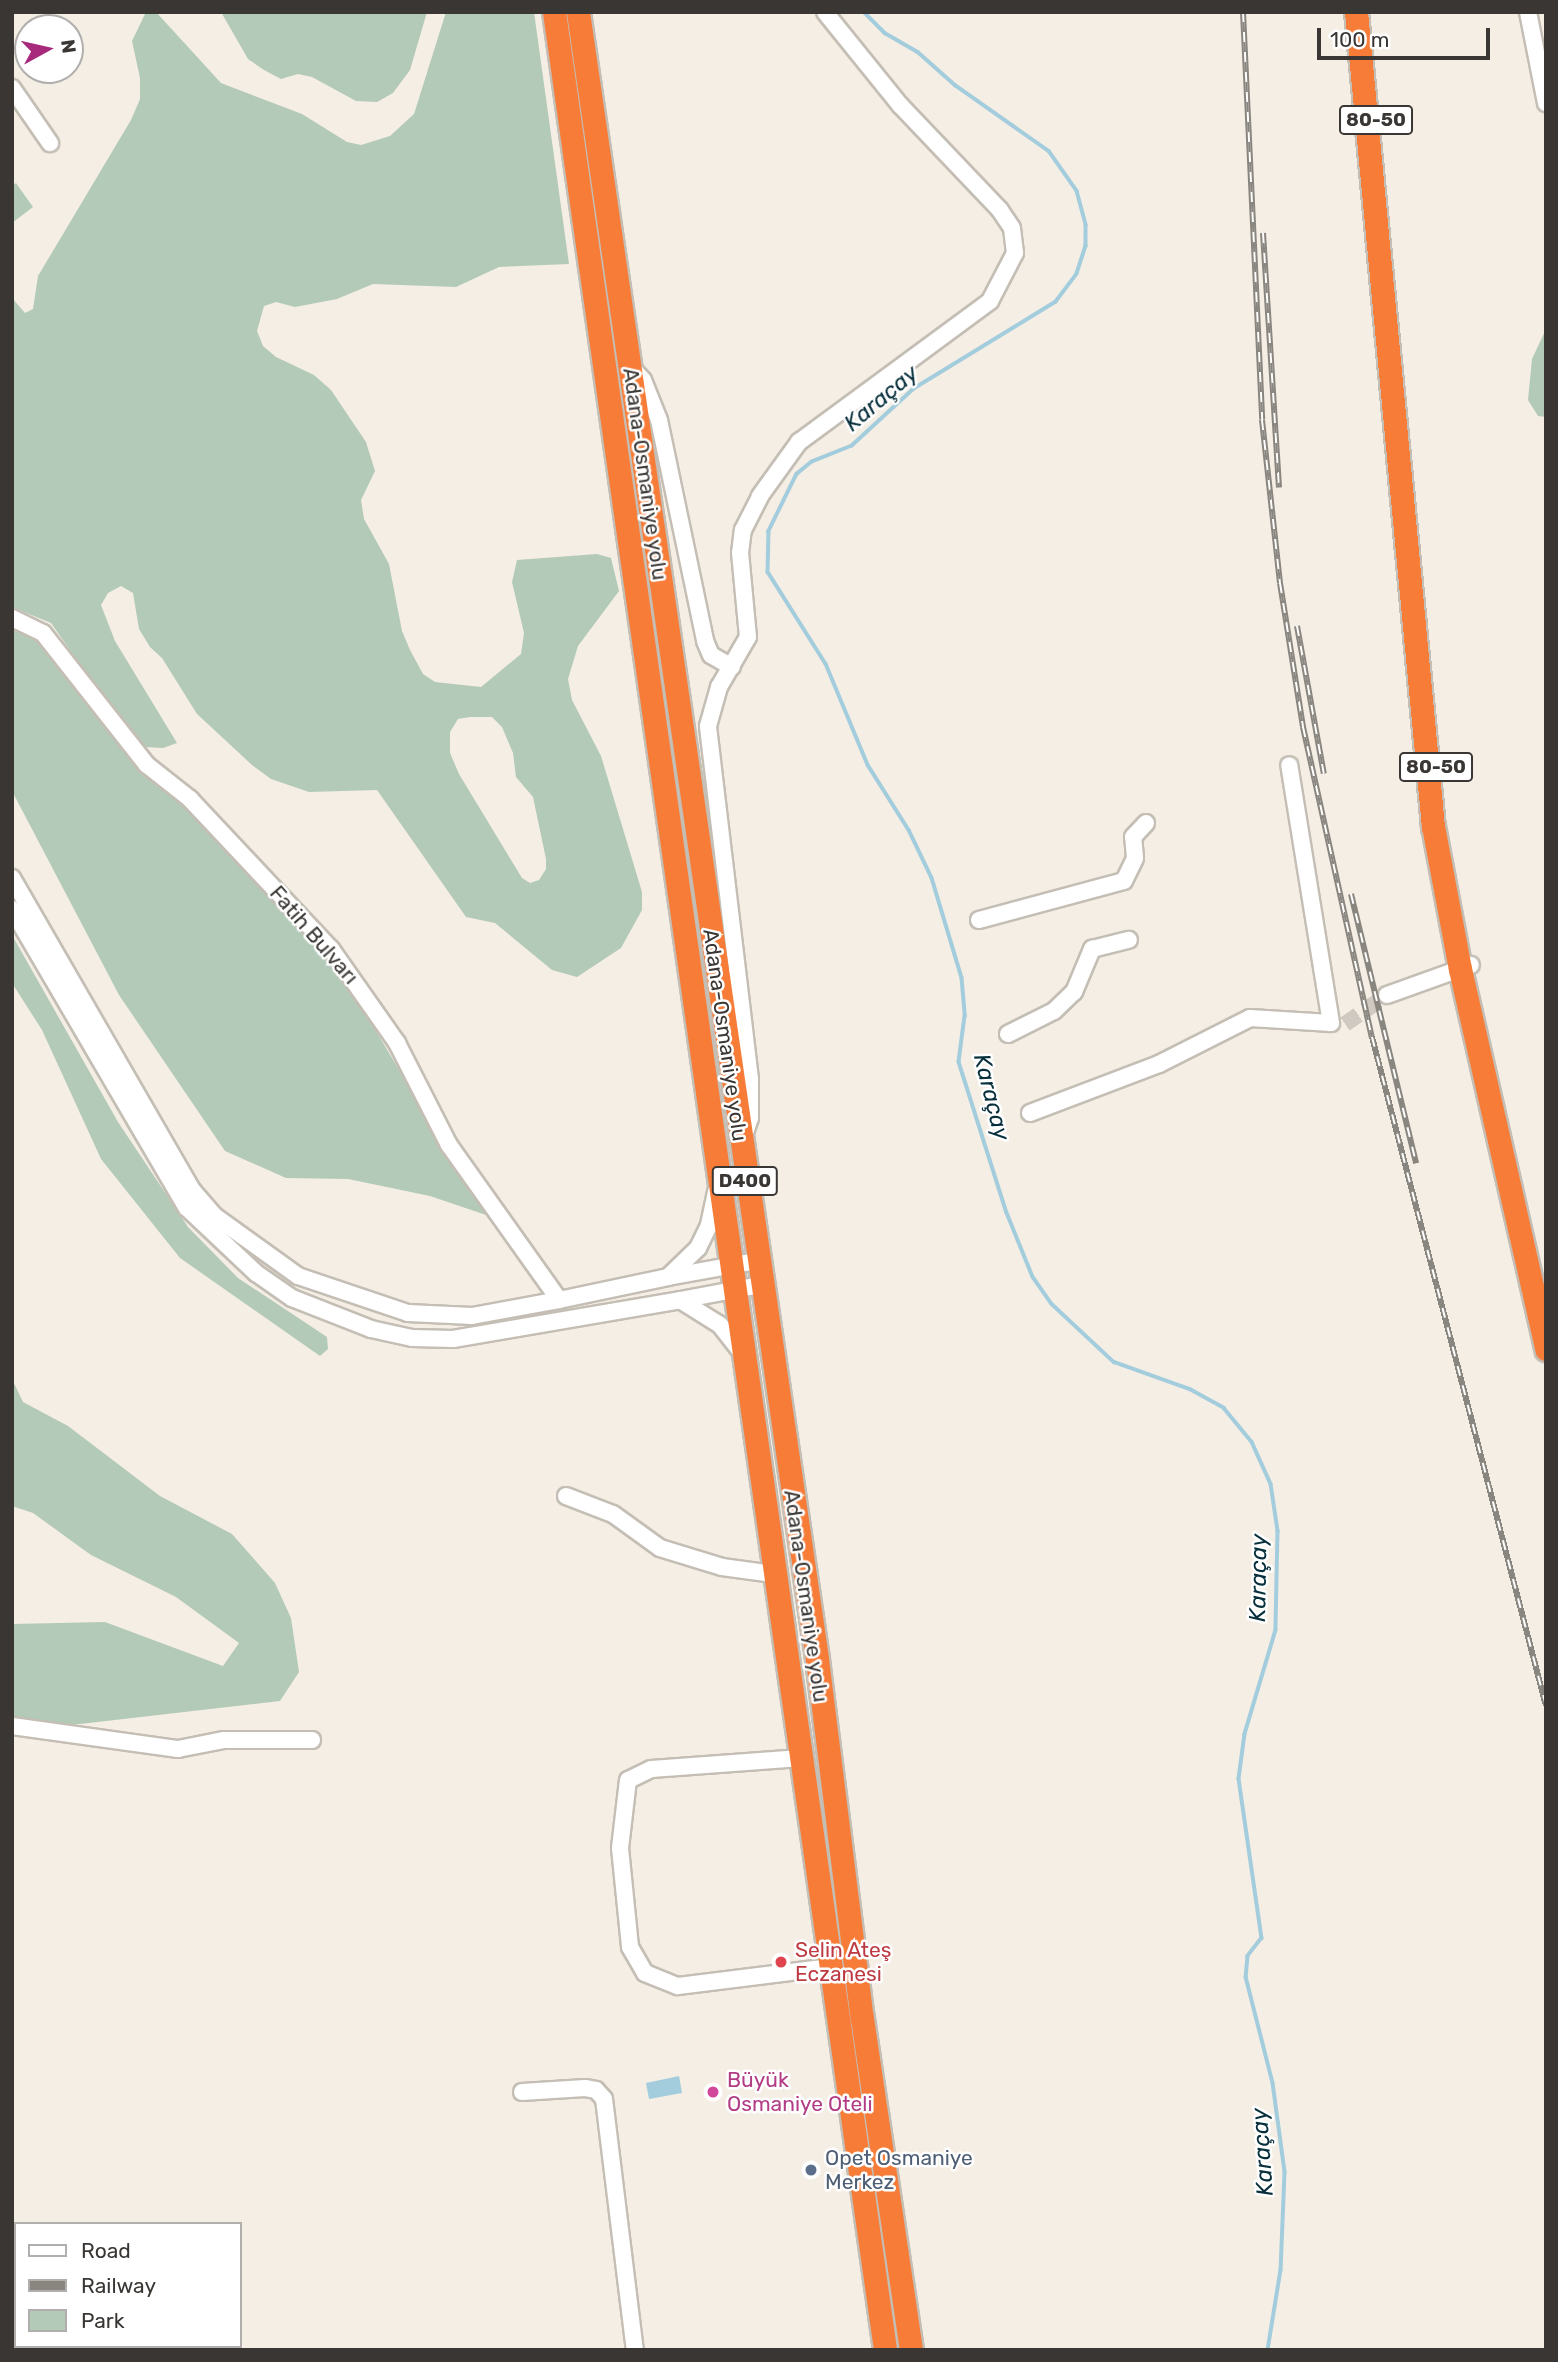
<!DOCTYPE html>
<html>
<head>
<meta charset="utf-8">
<style>
  body { margin:0 }
  #map { position:relative; width:1558px; height:2362px; overflow:hidden; background:#f5eee5; font-family:Rubik,sans-serif }
  div>[style] { position:absolute }
  [style*='--x'] { left:calc(var(--x)*1px); top:calc(var(--y)*1px); width:calc(var(--w)*1px); rotate:calc(var(--a)*1deg) }
  .green>* { inset:0; background:#b3cab8 }
  .water>* { inset:0; background:#a3cddd }
  .stream>* { height:3.5px; margin:-1.75px; padding:0 1.75px; transform-origin:1.75px; border-radius:1.75px; background:#a3cddd }
  .minor-tunnel>* { height:16px; margin-top:-8px; transform-origin:0; background:repeating-linear-gradient(90deg,#cfc9c1 0 16px,transparent 0 24px) }
  .roads { filter:drop-shadow(2px 0 #c4beb5) drop-shadow(-2px 0 #c4beb5) drop-shadow(0 2px #c4beb5) drop-shadow(0 -2px #c4beb5) }
  .minor>* { height:16px; margin:-8px; padding:0 8px; transform-origin:8px; border-radius:8px; background:#fff }
  .highway>* { height:23px; margin:-11.5px; padding:0 11.5px; transform-origin:11.5px; border-radius:11.5px; background:#f77c38 }
  .rail>* { height:6px; margin-top:-3px; transform-origin:0; background:repeating-linear-gradient(90deg,#fff 0 10px,#89857f 0 20px); box-sizing:border-box; border-block:2px solid #89857f }
  .dots>* { width:19px; height:19px; translate:-50% -50%; box-sizing:border-box; border:4px solid #fff; border-radius:50% }
  span { translate:-50% -50%; white-space:nowrap; text-align:center; line-height:1.15; -webkit-text-stroke:5px #fff; paint-order:stroke }
  .shield-label span { padding:2px 5px; background:#fff; border:2px solid; border-radius:5px; -webkit-text-stroke-width:0 }
  .shield-label { font-size:19px; color:#393633; font-weight:700 }
  .street-label { font-size:21px; color:#393633 }
  .health-label { font-size:21px; color:#be3a42 }
  .left { translate:0 -50%; text-align:left }
  .hotel-label { font-size:21px; color:#b23c85 }
  .service-label { font-size:21px; color:#4e5e75 }
  .water-label { font-size:23px; color:#062e3b; font-style:italic }
  .frame { position:absolute; inset:0; border:14px solid #393633; pointer-events:none }
  .legend { position:absolute; left:14px; top:2222px; width:228px; height:126px; box-sizing:border-box; background:#fff; border:2px solid #b0afad; margin:0; padding:9px 12px; list-style:none; font-size:21px; color:#393633 }
  .legend li { display:flex; align-items:center; gap:14px; height:35px }
  .legend b { width:35px; border:2px solid #b0afad }
  .north { position:absolute; left:14px; top:14px; width:70px; height:70px; box-sizing:border-box; background:#fff; border:2px solid #b0afad; border-radius:50%; rotate:82deg; font-size:19px; font-weight:700; line-height:28px; text-align:center; color:#393633 }
  .north::after { content:''; display:block; margin:auto; width:24px; height:32px; background:#a82a7c; clip-path:polygon(50% 0,100% 100%,50% 72%,0 100%) }
  .scale { position:absolute; left:1317px; top:28px; width:173px; height:32px; box-sizing:border-box; border:4px solid #393633; border-top:0; padding-left:9px; font-size:21px; line-height:24px; white-space:nowrap; color:#393633; -webkit-text-stroke:5px #fff; paint-order:stroke }
</style>
</head>
<body>
<div id="map">
  <div class="green">
    <div style="clip-path:polygon(evenodd,156px 12px,221px 83px,302px 114px,347px 142px,361px 145px,390px 136px,414px 114px,446px 12px,534px 12px,569px 264px,499px 267px,456px 287px,373px 284px,337px 299px,295px 307px,276px 302px,264px 306px,257px 331px,263px 346px,276px 357px,314px 375px,331px 390px,366px 442px,375px 471px,361px 500px,364px 519px,389px 564px,402px 631px,410px 650px,423px 674px,435px 682px,481px 687px,521px 654px,524px 633px,512px 582px,517px 560px,597px 554px,611px 558px,619px 591px,578px 646px,568px 679px,572px 700px,601px 756px,642px 892px,642px 910px,621px 948px,577px 977px,552px 970px,495px 923px,466px 917px,377px 790px,309px 792px,271px 779px,252px 765px,197px 714px,162px 658px,150px 647px,139px 629px,133px 593px,121px 586px,108px 593px,101px 605px,115px 641px,177px 743px,163px 748px,145px 747px,124px 727px,51px 623px,12px 607px,12px 298px,25px 313px,33px 309px,38px 276px,131px 120px,140px 99px,140px 78px,132px 41px,145px 14px,156px 12px,470px 717px,492px 717px,502px 727px,513px 753px,516px 777px,533px 797px,546px 859px,546px 869px,539px 880px,530px 883px,522px 878px,459px 774px,450px 753px,450px 732px,458px 719px,470px 717px)"></div>
    <div style="clip-path:polygon(221px 12px,427px 12px,410px 70px,393px 93px,377px 102px,356px 101px,312px 77px,298px 74px,281px 79px,264px 70px,248px 59px)"></div>
    <div style="clip-path:polygon(16px 183px,33px 207px,12px 223px,12px 186px)"></div>
    <div style="clip-path:polygon(1546px 329px,1546px 417px,1538px 416px,1528px 400px,1532px 359px)"></div>
    <div style="clip-path:polygon(12px 624px,31px 627px,229px 844px,346px 981px,486px 1215px,430px 1196px,348px 1179px,286px 1178px,225px 1151px,119px 995px,12px 791px)"></div>
    <div style="clip-path:polygon(12px 935px,118px 1122px,188px 1227px,238px 1278px,327px 1337px,328px 1349px,320px 1356px,180px 1258px,101px 1159px,42px 1030px,12px 983px)"></div>
    <div style="clip-path:polygon(12px 1379px,23px 1402px,68px 1426px,160px 1496px,232px 1534px,275px 1583px,291px 1618px,299px 1672px,280px 1701px,80px 1724px,12px 1725px,12px 1624px,105px 1622px,223px 1666px,239px 1643px,176px 1597px,91px 1555px,33px 1513px,12px 1506px)"></div>
  </div>
  <div class="water">
    <div style="clip-path:polygon(679px 2076px,682px 2093px,649px 2099px,646px 2083px)"></div>
  </div>
  <div class="stream">
    <div style="--x:864;--y:12;--w:30;--a:45"></div>
    <div style="--x:885;--y:33;--w:38;--a:30"></div>
    <div style="--x:918;--y:52;--w:50;--a:41.7"></div>
    <div style="--x:955;--y:85;--w:115;--a:35.1"></div>
    <div style="--x:1049;--y:151;--w:49;--a:55"></div>
    <div style="--x:1077;--y:191;--w:35;--a:75"></div>
    <div style="--x:1086;--y:225;--w:21;--a:90"></div>
    <div style="--x:1086;--y:246;--w:29;--a:108"></div>
    <div style="--x:1077;--y:274;--w:35;--a:127"></div>
    <div style="--x:1056;--y:302;--w:167;--a:148.5"></div>
    <div style="--x:914;--y:389;--w:84;--a:137.4"></div>
    <div style="--x:852;--y:446;--w:43;--a:158.2"></div>
    <div style="--x:812;--y:462;--w:19;--a:141"></div>
    <div style="--x:797;--y:474;--w:64;--a:116.2"></div>
    <div style="--x:769;--y:531;--w:41;--a:91.4"></div>
    <div style="--x:768;--y:572;--w:109;--a:57.8"></div>
    <div style="--x:826;--y:664;--w:109;--a:67.4"></div>
    <div style="--x:868;--y:765;--w:77;--a:57.8"></div>
    <div style="--x:909;--y:830;--w:53;--a:64.4"></div>
    <div style="--x:932;--y:878;--w:104;--a:73.3"></div>
    <div style="--x:962;--y:978;--w:38;--a:85"></div>
    <div style="--x:965;--y:1016;--w:46;--a:97.4"></div>
    <div style="--x:959;--y:1062;--w:158;--a:72.4"></div>
    <div style="--x:1007;--y:1213;--w:69;--a:67.9"></div>
    <div style="--x:1033;--y:1277;--w:33;--a:55"></div>
    <div style="--x:1052;--y:1304;--w:85;--a:43.1"></div>
    <div style="--x:1114;--y:1362;--w:81;--a:19.6"></div>
    <div style="--x:1190;--y:1389;--w:39;--a:29"></div>
    <div style="--x:1224;--y:1408;--w:44;--a:50.5"></div>
    <div style="--x:1252;--y:1442;--w:46;--a:65.7"></div>
    <div style="--x:1271;--y:1484;--w:48;--a:81.5"></div>
    <div style="--x:1278;--y:1531;--w:99;--a:91.2"></div>
    <div style="--x:1276;--y:1630;--w:109;--a:106.6"></div>
    <div style="--x:1245;--y:1734;--w:45;--a:97.6"></div>
    <div style="--x:1239;--y:1779;--w:161;--a:81.8"></div>
    <div style="--x:1262;--y:1938;--w:23;--a:128"></div>
    <div style="--x:1248;--y:1956;--w:21;--a:95"></div>
    <div style="--x:1246;--y:1977;--w:109;--a:75.7"></div>
    <div style="--x:1273;--y:2083;--w:90;--a:82.3"></div>
    <div style="--x:1285;--y:2172;--w:98;--a:92.3"></div>
    <div style="--x:1281;--y:2270;--w:81;--a:99.2"></div>
  </div>
  <div class="minor-tunnel">
    <div style="--x:1345;--y:1024;--w:51;--a:-34.6"></div>
  </div>
  <div class="roads">
    <div class="minor">
      <div style="--x:1528;--y:12;--w:93;--a:78.8"></div>
      <div style="--x:12;--y:88;--w:67;--a:55.4"></div>
      <div style="--x:630;--y:366;--w:19;--a:47"></div>
      <div style="--x:643;--y:380;--w:43;--a:68.2"></div>
      <div style="--x:659;--y:420;--w:226;--a:78.2"></div>
      <div style="--x:705;--y:641;--w:15;--a:67"></div>
      <div style="--x:711;--y:655;--w:24;--a:30"></div>
      <div style="--x:12;--y:618;--w:34;--a:26"></div>
      <div style="--x:43;--y:633;--w:168;--a:51.8"></div>
      <div style="--x:147;--y:765;--w:55;--a:38.3"></div>
      <div style="--x:190;--y:799;--w:206;--a:46.8"></div>
      <div style="--x:331;--y:949;--w:115;--a:54.9"></div>
      <div style="--x:397;--y:1043;--w:114;--a:63"></div>
      <div style="--x:449;--y:1145;--w:190;--a:54.6"></div>
      <div style="--x:12;--y:878;--w:362;--a:60"></div>
      <div style="--x:193;--y:1191;--w:35;--a:49"></div>
      <div style="--x:216;--y:1217;--w:101;--a:35.7"></div>
      <div style="--x:298;--y:1276;--w:116;--a:18.6"></div>
      <div style="--x:408;--y:1313;--w:64;--a:2.7"></div>
      <div style="--x:472;--y:1316;--w:88;--a:-10.4"></div>
      <div style="--x:559;--y:1300;--w:111;--a:-11.9"></div>
      <div style="--x:668;--y:1277;--w:42;--a:-44"></div>
      <div style="--x:698;--y:1248;--w:25;--a:-64"></div>
      <div style="--x:709;--y:1225;--w:35;--a:-78"></div>
      <div style="--x:12;--y:909;--w:346;--a:59.7"></div>
      <div style="--x:187;--y:1208;--w:95;--a:43.3"></div>
      <div style="--x:256;--y:1273;--w:44;--a:34.8"></div>
      <div style="--x:292;--y:1298;--w:85;--a:21.4"></div>
      <div style="--x:371;--y:1329;--w:42;--a:12.4"></div>
      <div style="--x:412;--y:1338;--w:41;--a:1.4"></div>
      <div style="--x:453;--y:1339;--w:230;--a:-9.7"></div>
      <div style="--x:680;--y:1300;--w:47;--a:32"></div>
      <div style="--x:720;--y:1325;--w:36;--a:52"></div>
      <div style="--x:979;--y:920;--w:150;--a:-15.1"></div>
      <div style="--x:1124;--y:881;--w:25;--a:-64"></div>
      <div style="--x:1135;--y:858;--w:21;--a:-95"></div>
      <div style="--x:1133;--y:837;--w:19;--a:-47"></div>
      <div style="--x:1387;--y:995;--w:89;--a:-19.7"></div>
      <div style="--x:1008;--y:1034;--w:51;--a:-26.6"></div>
      <div style="--x:1054;--y:1011;--w:28;--a:-44"></div>
      <div style="--x:1074;--y:992;--w:47;--a:-67.3"></div>
      <div style="--x:1092;--y:949;--w:38;--a:-14"></div>
      <div style="--x:1030;--y:1113;--w:138;--a:-20.8"></div>
      <div style="--x:1159;--y:1064;--w:102;--a:-26.8"></div>
      <div style="--x:1250;--y:1018;--w:81;--a:3.5"></div>
      <div style="--x:1331;--y:1023;--w:261;--a:-99.2"></div>
      <div style="--x:744;--y:1136;--w:19;--a:-72"></div>
      <div style="--x:750;--y:1118;--w:39;--a:-90"></div>
      <div style="--x:750;--y:1079;--w:355;--a:-96.8"></div>
      <div style="--x:708;--y:726;--w:41;--a:-74.2"></div>
      <div style="--x:719;--y:687;--w:58;--a:-59.9"></div>
      <div style="--x:748;--y:637;--w:84;--a:-95.4"></div>
      <div style="--x:740;--y:553;--w:23;--a:-83"></div>
      <div style="--x:743;--y:530;--w:38;--a:-63"></div>
      <div style="--x:760;--y:496;--w:67;--a:-54.2"></div>
      <div style="--x:799;--y:442;--w:237;--a:-36.4"></div>
      <div style="--x:990;--y:301;--w:54;--a:-62.5"></div>
      <div style="--x:1015;--y:253;--w:25;--a:-97"></div>
      <div style="--x:1012;--y:228;--w:22;--a:-124"></div>
      <div style="--x:1000;--y:210;--w:145;--a:-133.6"></div>
      <div style="--x:900;--y:105;--w:119;--a:-128.9"></div>
      <div style="--x:668;--y:1277;--w:89;--a:-10.3"></div>
      <div style="--x:680;--y:1300;--w:81;--a:-10.6"></div>
      <div style="--x:566;--y:1496;--w:50;--a:21"></div>
      <div style="--x:613;--y:1514;--w:58;--a:35.9"></div>
      <div style="--x:660;--y:1548;--w:65;--a:17"></div>
      <div style="--x:722;--y:1567;--w:52;--a:7.7"></div>
      <div style="--x:12;--y:1726;--w:168;--a:7.9"></div>
      <div style="--x:178;--y:1749;--w:47;--a:-11.1"></div>
      <div style="--x:224;--y:1740;--w:88;--a:0"></div>
      <div style="--x:801;--y:1758;--w:150;--a:175.8"></div>
      <div style="--x:651;--y:1769;--w:25;--a:154"></div>
      <div style="--x:628;--y:1780;--w:68;--a:96.7"></div>
      <div style="--x:620;--y:1848;--w:100;--a:84.2"></div>
      <div style="--x:630;--y:1947;--w:30;--a:60"></div>
      <div style="--x:645;--y:1973;--w:35;--a:22"></div>
      <div style="--x:678;--y:1986;--w:154;--a:-7.1"></div>
      <div style="--x:522;--y:2092;--w:63;--a:-3.6"></div>
      <div style="--x:585;--y:2088;--w:11;--a:10"></div>
      <div style="--x:596;--y:2090;--w:12;--a:48"></div>
      <div style="--x:604;--y:2099;--w:253;--a:83"></div>
    </div>
    <div class="highway">
      <div style="--x:554;--y:12;--w:2361;--a:81.94"></div>
      <div style="--x:578;--y:12;--w:1664;--a:81.74"></div>
      <div style="--x:817;--y:1659;--w:362;--a:82.9"></div>
      <div style="--x:862;--y:2018;--w:336;--a:81.6"></div>
      <div style="--x:1356;--y:12;--w:818;--a:84.6"></div>
      <div style="--x:1433;--y:826;--w:146;--a:79.3"></div>
      <div style="--x:1460;--y:969;--w:390;--a:77.2"></div>
    </div>
  </div>
  <div class="rail">
    <div style="--x:1243;--y:12;--w:408;--a:87.3"></div>
    <div style="--x:1262;--y:420;--w:164;--a:83.7"></div>
    <div style="--x:1280;--y:583;--w:146;--a:80.9"></div>
    <div style="--x:1303;--y:727;--w:318;--a:77.5"></div>
    <div style="--x:1372;--y:1037;--w:691;--a:75.42"></div>
    <div style="--x:1263;--y:233;--w:255;--a:86.4"></div>
    <div style="--x:1297;--y:626;--w:150;--a:79.7"></div>
    <div style="--x:1351;--y:894;--w:277;--a:76.4"></div>
  </div>
  <div class="dots">
    <div style="left:781px;top:1962px;background:#e0444e"></div>
    <div style="left:713px;top:2092px;background:#d1479c"></div>
    <div style="left:811px;top:2170px;background:#5c6f8a"></div>
  </div>
  <div class="shield-label">
    <span style="left:1376px;top:120px">80-50</span>
    <span style="left:1436px;top:767px">80-50</span>
    <span style="left:745px;top:1181px">D400</span>
  </div>
  <div class="street-label">
    <span style="left:645px;top:474px;rotate:82deg">Adana-Osmaniye yolu</span>
    <span style="left:314px;top:935px;rotate:49deg">Fatih Bulvarı</span>
    <span style="left:725px;top:1035px;rotate:82deg">Adana-Osmaniye yolu</span>
    <span style="left:806px;top:1596px;rotate:82deg">Adana-Osmaniye yolu</span>
  </div>
  <div class="health-label">
    <span class="left" style="left:795px;top:1962px">Selin Ateş<br>Eczanesi</span>
  </div>
  <div class="hotel-label">
    <span class="left" style="left:727px;top:2092px">Büyük<br>Osmaniye Oteli</span>
  </div>
  <div class="service-label">
    <span class="left" style="left:825px;top:2170px">Opet Osmaniye<br>Merkez</span>
  </div>
  <div class="water-label">
    <span style="left:881px;top:398px;rotate:-40deg">Karaçay</span>
    <span style="left:992px;top:1097px;rotate:76deg">Karaçay</span>
    <span style="left:1258px;top:1578px;rotate:-89deg">Karaçay</span>
    <span style="left:1262px;top:2152px;rotate:-94deg">Karaçay</span>
  </div>
  <div class="frame"></div>
  <ul class="legend">
  <li><b style="height:9px;background:#fff"></b>Road</li>
  <li><b style="height:9px;background:#89857f"></b>Railway</li>
  <li><b style="height:19px;background:#b3cab8"></b>Park</li>
  </ul>
  <div class="north">N</div>
  <div class="scale">100 m</div>
</div>
</body>
</html>
